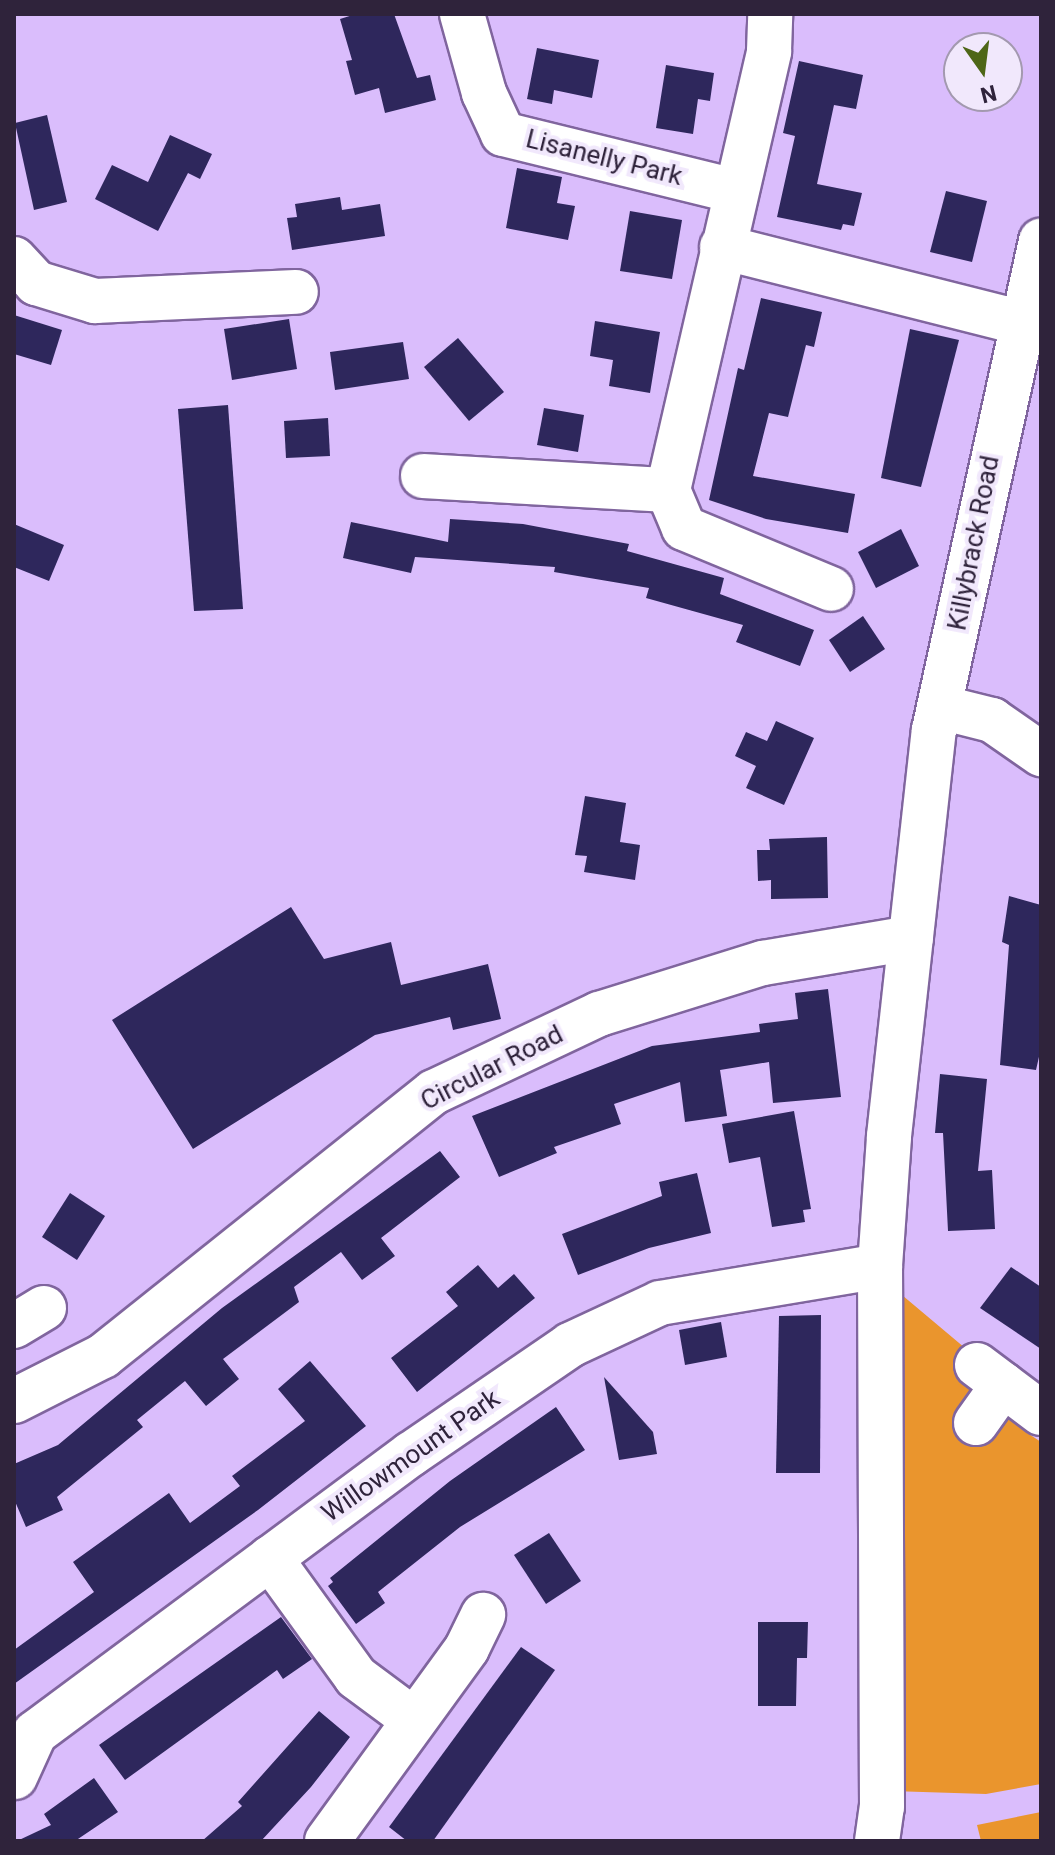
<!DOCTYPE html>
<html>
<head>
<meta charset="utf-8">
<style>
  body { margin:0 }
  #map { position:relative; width:1055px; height:1855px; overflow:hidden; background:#dabdfc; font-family:Roboto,sans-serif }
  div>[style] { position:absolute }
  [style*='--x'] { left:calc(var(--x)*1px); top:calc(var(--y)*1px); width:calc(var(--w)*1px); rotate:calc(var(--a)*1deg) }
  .green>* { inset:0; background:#ea952d }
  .building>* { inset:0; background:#2e275c }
  .roads { filter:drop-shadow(2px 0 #80659e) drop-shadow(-2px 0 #80659e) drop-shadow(0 2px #80659e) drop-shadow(0 -2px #80659e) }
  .minor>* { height:44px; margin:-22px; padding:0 22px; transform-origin:22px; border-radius:22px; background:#fff }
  span { translate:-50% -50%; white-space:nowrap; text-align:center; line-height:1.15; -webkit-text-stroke:8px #f1e8fc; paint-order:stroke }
  .street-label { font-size:26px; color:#2f233b }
  .frame { position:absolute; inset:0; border:16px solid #2f233b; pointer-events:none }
  .north { position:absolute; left:943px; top:32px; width:80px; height:80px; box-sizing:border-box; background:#f1e8fc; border:2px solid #a399af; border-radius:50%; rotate:166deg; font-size:22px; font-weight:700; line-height:32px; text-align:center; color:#2f233b }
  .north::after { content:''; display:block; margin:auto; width:28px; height:36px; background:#4e6617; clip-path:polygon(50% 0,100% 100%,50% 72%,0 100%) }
</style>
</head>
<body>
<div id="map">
  <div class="green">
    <div style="clip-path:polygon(896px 1290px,965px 1348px,981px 1388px,954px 1428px,976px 1443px,1012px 1412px,1020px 1428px,1041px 1442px,1041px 1784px,986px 1794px,891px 1791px)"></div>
    <div style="clip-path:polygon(1041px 1812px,1041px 1841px,981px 1841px,977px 1825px)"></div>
  </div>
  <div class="building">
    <div style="clip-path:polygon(356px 14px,394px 14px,417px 78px,430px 75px,436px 100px,385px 113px,379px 88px,355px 95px,346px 61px,352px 60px,340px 19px)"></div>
    <div style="clip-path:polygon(537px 48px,599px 60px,592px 98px,554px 90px,552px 104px,527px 99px)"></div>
    <div style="clip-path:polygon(799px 61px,863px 75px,856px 109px,834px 105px,817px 184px,862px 193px,854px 226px,843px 224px,841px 230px,777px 217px,795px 136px,783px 133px)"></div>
    <div style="clip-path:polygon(666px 65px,714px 73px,710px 101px,698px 99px,693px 134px,656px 128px)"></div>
    <div style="clip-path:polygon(47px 115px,67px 202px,34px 210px,15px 123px)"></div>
    <div style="clip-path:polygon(170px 135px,212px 154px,200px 179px,188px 173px,158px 231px,95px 199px,112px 165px,148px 182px)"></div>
    <div style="clip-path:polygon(517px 168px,562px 177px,557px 203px,575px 206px,568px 240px,506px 228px)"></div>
    <div style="clip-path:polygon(946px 191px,987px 201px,972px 262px,930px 252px)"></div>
    <div style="clip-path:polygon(340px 197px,342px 210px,380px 204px,385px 236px,292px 250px,287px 218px,297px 217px,295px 204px)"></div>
    <div style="clip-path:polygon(630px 211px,682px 220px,672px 279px,620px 271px)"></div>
    <div style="clip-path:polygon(761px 298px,822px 312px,814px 347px,806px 345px,788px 417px,769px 413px,753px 476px,855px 494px,848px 533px,766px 519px,709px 500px,738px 368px,744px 370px)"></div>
    <div style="clip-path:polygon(14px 315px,62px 330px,51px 365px,14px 354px)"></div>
    <div style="clip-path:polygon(289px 319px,297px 369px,232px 380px,224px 329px)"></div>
    <div style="clip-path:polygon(595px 321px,660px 332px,650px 393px,609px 386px,613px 360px,590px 356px)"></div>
    <div style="clip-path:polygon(910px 329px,959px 340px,921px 487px,881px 478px)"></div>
    <div style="clip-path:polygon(458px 338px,504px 392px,469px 421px,424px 367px)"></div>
    <div style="clip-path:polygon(403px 342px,409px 379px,335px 390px,330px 352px)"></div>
    <div style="clip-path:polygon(228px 405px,243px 609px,194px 611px,178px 409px)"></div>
    <div style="clip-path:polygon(544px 408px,584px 415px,578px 452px,537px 445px)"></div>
    <div style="clip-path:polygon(328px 418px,330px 456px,286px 458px,284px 421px)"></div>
    <div style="clip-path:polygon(450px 519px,523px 524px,629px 544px,627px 551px,724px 578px,720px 594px,814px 630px,800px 666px,736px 642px,743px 625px,646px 598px,649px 588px,554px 572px,555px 567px,415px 557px,411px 573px,343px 558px,351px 522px,448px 542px)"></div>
    <div style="clip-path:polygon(14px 524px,64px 545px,49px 581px,14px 567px)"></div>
    <div style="clip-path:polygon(901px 529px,919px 566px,876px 588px,858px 552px)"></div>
    <div style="clip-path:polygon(863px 616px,885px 649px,850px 672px,829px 640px)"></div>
    <div style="clip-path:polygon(776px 721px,814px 738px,784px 805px,746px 788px,756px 766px,735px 756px,746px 732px,767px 741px)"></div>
    <div style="clip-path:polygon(585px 796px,626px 803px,620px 842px,640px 845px,635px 880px,584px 872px,587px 856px,575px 855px)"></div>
    <div style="clip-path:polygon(827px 837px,828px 898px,771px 899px,771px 880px,758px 881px,757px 850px,770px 850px,769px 839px)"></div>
    <div style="clip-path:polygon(1009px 896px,1041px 905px,1041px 1048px,1036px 1070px,1000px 1065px,1009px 945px,1002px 942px)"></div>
    <div style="clip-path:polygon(291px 907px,324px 959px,391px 942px,401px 985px,488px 964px,501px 1019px,453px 1030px,450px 1017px,375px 1035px,193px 1149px,112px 1020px)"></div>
    <div style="clip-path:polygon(828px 989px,841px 1097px,773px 1103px,769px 1062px,720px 1070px,727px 1116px,685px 1122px,680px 1082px,614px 1104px,621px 1124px,554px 1147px,557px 1153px,499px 1177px,472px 1116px,652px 1046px,760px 1032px,759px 1024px,798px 1019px,795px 993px)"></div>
    <div style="clip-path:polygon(940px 1074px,987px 1079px,978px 1171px,992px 1170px,995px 1229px,948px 1231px,943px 1133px,935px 1133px)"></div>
    <div style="clip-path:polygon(794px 1111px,811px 1209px,803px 1210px,805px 1222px,772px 1227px,760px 1157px,729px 1163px,722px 1124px)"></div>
    <div style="clip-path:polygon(440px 1151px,460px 1177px,381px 1238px,395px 1256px,362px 1280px,341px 1252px,294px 1287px,299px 1302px,223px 1359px,239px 1379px,206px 1406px,185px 1381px,137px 1420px,143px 1427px,57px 1497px,63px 1510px,26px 1527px,14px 1499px,14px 1464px,58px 1445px,222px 1308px)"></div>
    <div style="clip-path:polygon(697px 1173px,711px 1233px,649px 1248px,578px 1275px,562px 1234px,662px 1196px,659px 1182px)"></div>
    <div style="clip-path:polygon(70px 1193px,105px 1216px,77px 1260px,42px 1237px)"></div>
    <div style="clip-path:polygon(478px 1265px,498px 1288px,514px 1274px,535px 1298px,417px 1392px,391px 1358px,458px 1306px,446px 1292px)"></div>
    <div style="clip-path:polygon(1011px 1267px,1041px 1287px,1041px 1349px,980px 1308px)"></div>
    <div style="clip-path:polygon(821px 1315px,820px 1473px,776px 1473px,779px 1316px)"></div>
    <div style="clip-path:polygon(721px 1322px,727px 1357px,685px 1365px,679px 1330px)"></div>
    <div style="clip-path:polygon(310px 1361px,366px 1426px,258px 1510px,14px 1684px,14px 1650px,94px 1592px,73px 1562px,169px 1493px,190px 1523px,240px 1486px,232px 1476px,305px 1421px,278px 1389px)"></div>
    <div style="clip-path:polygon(604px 1377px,653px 1432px,657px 1454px,619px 1460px)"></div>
    <div style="clip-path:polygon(556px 1407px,585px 1450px,460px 1527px,378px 1592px,385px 1603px,356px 1624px,328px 1586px,333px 1582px,330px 1578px,450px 1481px)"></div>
    <div style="clip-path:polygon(549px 1533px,581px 1581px,546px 1604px,514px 1555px)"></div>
    <div style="clip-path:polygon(281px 1617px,312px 1659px,283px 1679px,277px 1670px,125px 1780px,99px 1745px)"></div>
    <div style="clip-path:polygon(758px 1622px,808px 1622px,807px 1658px,797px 1658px,796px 1706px,758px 1706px)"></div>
    <div style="clip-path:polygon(521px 1647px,555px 1670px,433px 1841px,407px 1841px,389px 1827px)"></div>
    <div style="clip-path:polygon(319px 1711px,350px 1737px,311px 1787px,261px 1841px,202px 1841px,242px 1806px,238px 1802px)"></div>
    <div style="clip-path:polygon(94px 1778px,118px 1812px,75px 1841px,17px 1841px,51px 1825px,44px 1814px)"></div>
  </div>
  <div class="roads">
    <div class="minor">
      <div style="--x:462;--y:14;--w:82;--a:74.4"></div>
      <div style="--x:484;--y:93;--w:45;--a:65.1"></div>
      <div style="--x:503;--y:134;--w:239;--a:13.8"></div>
      <div style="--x:722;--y:247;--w:309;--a:14.2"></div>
      <div style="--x:14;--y:259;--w:33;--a:47"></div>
      <div style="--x:36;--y:283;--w:62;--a:17"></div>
      <div style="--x:95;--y:301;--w:201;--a:-2.6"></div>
      <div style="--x:423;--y:476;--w:245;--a:3.3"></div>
      <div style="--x:668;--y:490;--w:450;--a:-77"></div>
      <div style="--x:769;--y:51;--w:37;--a:-88"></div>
      <div style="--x:668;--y:490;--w:41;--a:67.2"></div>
      <div style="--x:684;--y:528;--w:159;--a:22.5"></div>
      <div style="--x:940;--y:707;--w:54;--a:14"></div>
      <div style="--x:992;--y:720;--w:60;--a:34.8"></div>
      <div style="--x:14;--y:1326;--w:35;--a:-31"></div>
      <div style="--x:977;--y:1365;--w:80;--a:36.9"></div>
      <div style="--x:14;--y:1401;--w:100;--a:-26.8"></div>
      <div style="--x:103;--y:1356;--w:423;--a:-38.6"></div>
      <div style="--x:434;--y:1092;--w:183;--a:-25.3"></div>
      <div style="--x:599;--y:1014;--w:172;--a:-17.3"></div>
      <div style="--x:763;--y:963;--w:150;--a:-9.6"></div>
      <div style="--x:976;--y:1423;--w:47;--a:-54.6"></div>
      <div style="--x:270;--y:1558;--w:147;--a:54.1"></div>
      <div style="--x:356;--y:1677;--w:72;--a:36.6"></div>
      <div style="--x:15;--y:1777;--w:48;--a:-65.6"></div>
      <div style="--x:35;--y:1733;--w:468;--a:-36.6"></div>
      <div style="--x:411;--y:1454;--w:193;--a:-34.4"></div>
      <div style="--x:570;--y:1345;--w:99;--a:-25"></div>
      <div style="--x:660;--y:1303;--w:223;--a:-9.5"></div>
      <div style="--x:327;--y:1841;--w:238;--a:-54"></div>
      <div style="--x:467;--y:1648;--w:37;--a:-64"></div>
      <div style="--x:877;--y:1841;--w:34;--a:-82"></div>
      <div style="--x:882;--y:1807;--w:541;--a:-90.21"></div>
      <div style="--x:880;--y:1266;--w:130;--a:-86"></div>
      <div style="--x:889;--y:1136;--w:408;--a:-83.7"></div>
      <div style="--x:934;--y:730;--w:501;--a:-77.66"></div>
    </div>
  </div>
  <div class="street-label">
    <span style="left:604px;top:158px;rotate:14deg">Lisanelly Park</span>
    <span style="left:974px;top:543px;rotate:-79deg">Killybrack Road</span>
    <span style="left:492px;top:1068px;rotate:-27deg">Circular Road</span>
    <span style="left:411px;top:1456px;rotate:-35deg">Willowmount Park</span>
  </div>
  <div class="frame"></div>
  <div class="north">N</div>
</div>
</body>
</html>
